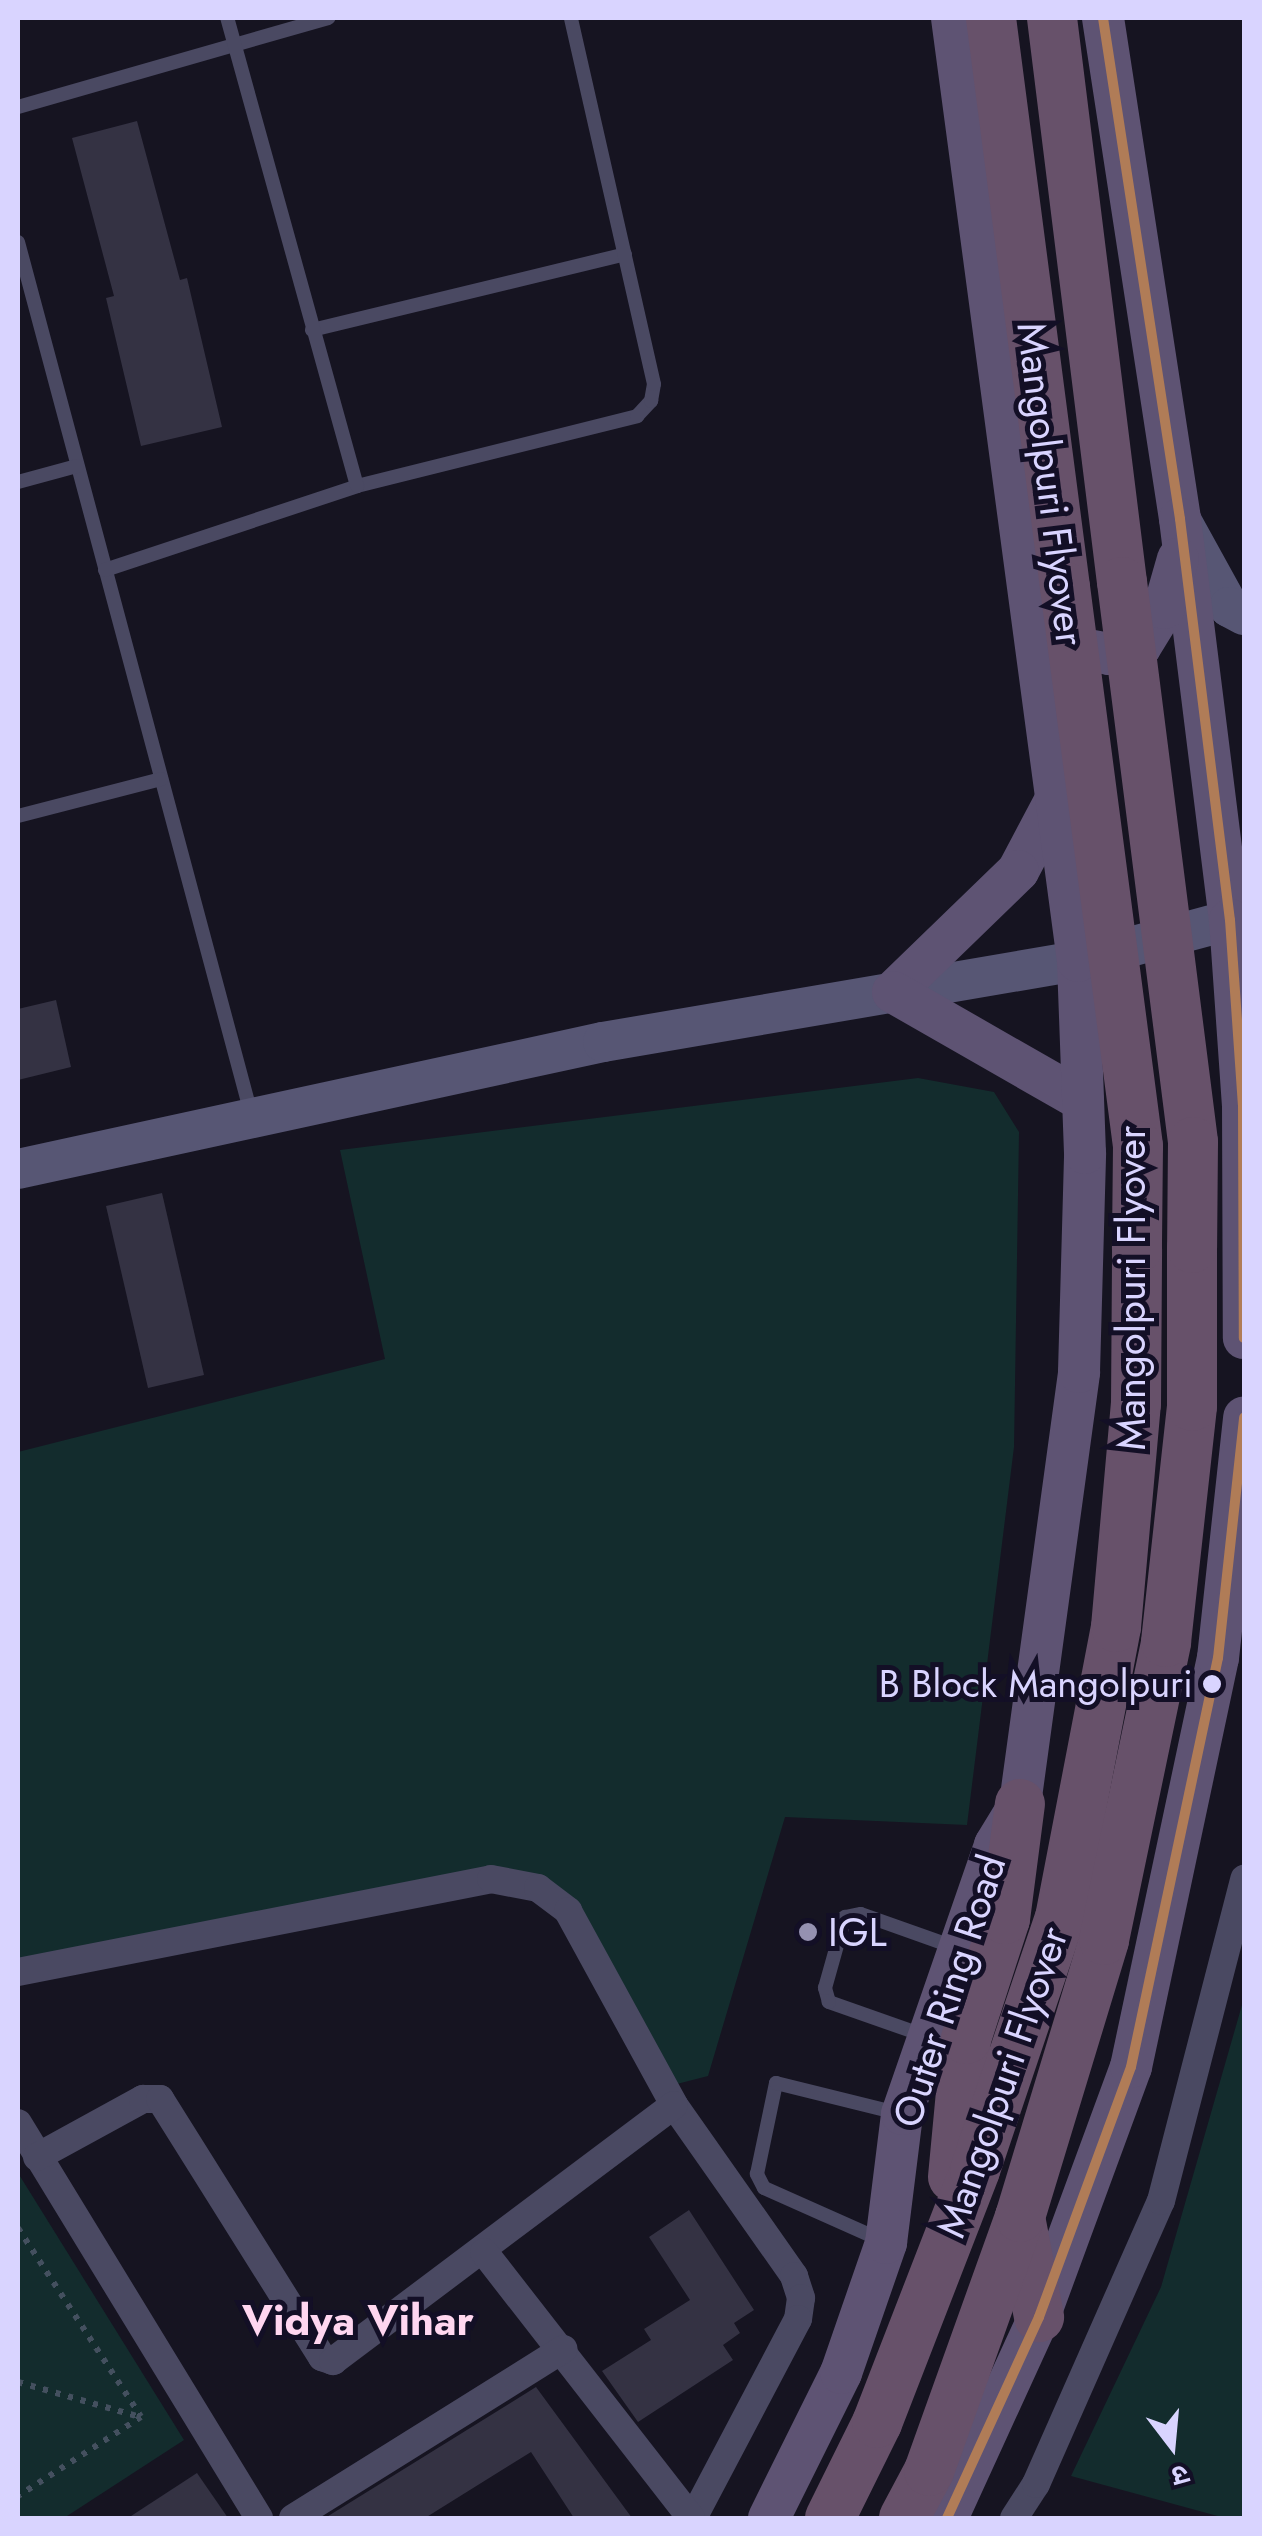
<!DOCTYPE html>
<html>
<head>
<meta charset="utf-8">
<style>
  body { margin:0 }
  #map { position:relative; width:1262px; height:2536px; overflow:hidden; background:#161421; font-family:Jost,"Noto Sans Devanagari",sans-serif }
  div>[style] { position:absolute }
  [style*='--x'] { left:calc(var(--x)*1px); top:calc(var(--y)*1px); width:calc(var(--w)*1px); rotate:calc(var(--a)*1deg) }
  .green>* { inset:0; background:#132c2d }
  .building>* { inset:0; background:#343243 }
  .path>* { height:6px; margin-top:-3px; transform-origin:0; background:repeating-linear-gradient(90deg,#44505f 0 5px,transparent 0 13px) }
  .lane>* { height:14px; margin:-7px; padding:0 7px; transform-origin:7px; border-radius:7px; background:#4a4962 }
  .street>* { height:28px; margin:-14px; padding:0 14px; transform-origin:14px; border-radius:14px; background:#4a4962 }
  .secondary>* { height:40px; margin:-20px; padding:0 20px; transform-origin:20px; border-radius:20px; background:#575674 }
  .primary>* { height:42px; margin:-21px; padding:0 21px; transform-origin:21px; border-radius:21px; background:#5e5373 }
  .highway>* { height:50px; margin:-25px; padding:0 25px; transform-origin:25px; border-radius:25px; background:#67516a }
  .highway-bridge>* { height:50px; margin:-25px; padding:0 25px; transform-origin:25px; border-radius:25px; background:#67516a }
  .bus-1>* { height:10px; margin:-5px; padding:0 5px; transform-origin:5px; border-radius:5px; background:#b07c57 }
  .dots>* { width:28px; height:28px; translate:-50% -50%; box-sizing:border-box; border:5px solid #130f26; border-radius:50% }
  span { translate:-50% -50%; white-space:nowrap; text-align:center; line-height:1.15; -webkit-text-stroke:10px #130f26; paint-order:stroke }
  .bus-label { font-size:38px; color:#d9d4ff }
  .right { translate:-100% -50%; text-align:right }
  .street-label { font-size:40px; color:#d9d4ff }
  .poi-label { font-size:40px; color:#d9d4ff }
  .left { translate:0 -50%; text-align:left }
  .neighbourhood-label { font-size:42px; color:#ffd6f0; font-weight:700 }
  .frame { position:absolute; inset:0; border:20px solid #d9d4ff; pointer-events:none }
  .north { position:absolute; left:1122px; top:2396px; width:100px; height:100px; -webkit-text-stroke:8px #130f26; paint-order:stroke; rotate:164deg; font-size:28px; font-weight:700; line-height:40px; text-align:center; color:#d9d4ff }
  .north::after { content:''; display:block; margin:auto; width:35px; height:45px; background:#d9d4ff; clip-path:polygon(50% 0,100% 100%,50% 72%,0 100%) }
</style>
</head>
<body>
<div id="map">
  <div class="green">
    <div style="clip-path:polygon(918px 1078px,994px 1092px,1019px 1132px,1014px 1447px,967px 1825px,785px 1817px,708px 2076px,665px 2087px,543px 1881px,18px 1974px,18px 1452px,385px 1359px,340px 1150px)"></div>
    <div style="clip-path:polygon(1244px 1998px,1244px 2518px,1225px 2518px,1071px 2476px,1161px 2287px)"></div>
    <div style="clip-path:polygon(18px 2173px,184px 2440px,64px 2518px,18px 2518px)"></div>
  </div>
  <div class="building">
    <div style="clip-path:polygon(137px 121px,180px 280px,187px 278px,222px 427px,141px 446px,106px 298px,114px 296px,72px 138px)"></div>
    <div style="clip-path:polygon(56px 1000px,71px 1067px,18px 1080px,18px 1009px)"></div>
    <div style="clip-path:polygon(162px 1193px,204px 1375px,148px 1388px,106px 1206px)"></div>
    <div style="clip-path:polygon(689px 2210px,754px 2310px,734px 2323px,740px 2333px,723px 2345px,733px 2360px,638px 2422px,602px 2371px,651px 2340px,644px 2329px,690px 2300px,649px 2237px)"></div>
    <div style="clip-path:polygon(536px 2387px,632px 2518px,574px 2518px,531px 2452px,425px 2518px,325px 2518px)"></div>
    <div style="clip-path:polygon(197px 2473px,228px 2518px,128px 2518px)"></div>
  </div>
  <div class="path">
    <div style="--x:18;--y:2228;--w:225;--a:56.9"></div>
    <div style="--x:141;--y:2417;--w:146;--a:147.3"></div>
    <div style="--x:18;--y:2382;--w:127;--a:16"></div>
  </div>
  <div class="lane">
    <div style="--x:18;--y:107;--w:323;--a:-16"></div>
    <div style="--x:18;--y:242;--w:906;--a:75.03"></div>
    <div style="--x:312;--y:330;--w:322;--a:-13.6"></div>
    <div style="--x:18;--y:482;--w:61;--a:-15.2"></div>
    <div style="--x:357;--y:486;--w:289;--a:-14"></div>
    <div style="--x:637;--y:416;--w:21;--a:-47"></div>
    <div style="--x:651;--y:401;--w:17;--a:-80"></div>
    <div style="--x:654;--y:384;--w:375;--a:-102.8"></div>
    <div style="--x:105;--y:570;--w:266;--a:-18.4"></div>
    <div style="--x:357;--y:486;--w:486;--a:-105.5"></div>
    <div style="--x:18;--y:816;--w:148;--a:-14.5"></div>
    <div style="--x:923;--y:2035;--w:100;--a:-160.7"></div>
    <div style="--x:829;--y:2002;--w:15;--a:-106"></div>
    <div style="--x:825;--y:1988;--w:74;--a:-74.3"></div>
    <div style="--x:845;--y:1917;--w:16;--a:-11"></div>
    <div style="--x:861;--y:1914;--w:99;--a:19.5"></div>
    <div style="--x:881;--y:2240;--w:128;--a:-156"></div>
    <div style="--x:764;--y:2188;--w:16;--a:-117"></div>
    <div style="--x:757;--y:2174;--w:93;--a:-78.2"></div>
    <div style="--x:776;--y:2083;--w:125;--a:13.9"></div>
  </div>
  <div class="street">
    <div style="--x:18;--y:1972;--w:482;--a:-11.1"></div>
    <div style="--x:491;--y:1879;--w:48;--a:10.8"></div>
    <div style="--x:538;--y:1888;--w:38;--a:37"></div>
    <div style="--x:568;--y:1911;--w:221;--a:61.3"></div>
    <div style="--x:674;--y:2105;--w:209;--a:54.9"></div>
    <div style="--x:794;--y:2276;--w:23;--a:72"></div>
    <div style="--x:801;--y:2298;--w:21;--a:98"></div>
    <div style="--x:798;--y:2319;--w:225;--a:117.8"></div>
    <div style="--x:18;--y:2123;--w:463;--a:58.6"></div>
    <div style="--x:37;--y:2157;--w:121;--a:-28.7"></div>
    <div style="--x:143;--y:2099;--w:17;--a:0"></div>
    <div style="--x:160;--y:2099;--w:305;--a:57.9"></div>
    <div style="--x:322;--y:2357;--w:12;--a:20"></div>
    <div style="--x:333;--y:2361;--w:426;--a:-36.9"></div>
    <div style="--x:484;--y:2252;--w:337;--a:52.1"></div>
    <div style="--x:293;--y:2518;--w:319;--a:-32"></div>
    <div style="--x:1014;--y:2518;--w:40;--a:-57.1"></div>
    <div style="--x:1036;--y:2484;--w:309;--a:-66.2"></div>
    <div style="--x:1161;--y:2201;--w:333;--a:-75.5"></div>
  </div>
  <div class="secondary">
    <div style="--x:1182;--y:522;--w:97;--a:61.1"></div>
    <div style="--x:1229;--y:607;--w:17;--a:28"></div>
    <div style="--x:18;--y:1169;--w:599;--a:-12.25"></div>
    <div style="--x:603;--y:1042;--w:482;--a:-9.7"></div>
    <div style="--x:1078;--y:961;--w:157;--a:-15.1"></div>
  </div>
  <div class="primary">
    <div style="--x:1103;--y:18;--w:507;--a:81.26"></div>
    <div style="--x:1180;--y:519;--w:404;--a:82.9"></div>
    <div style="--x:1230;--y:920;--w:185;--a:86"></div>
    <div style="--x:1243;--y:1105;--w:233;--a:89.8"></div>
    <div style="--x:1050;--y:630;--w:38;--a:30"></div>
    <div style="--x:1083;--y:649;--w:26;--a:11"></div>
    <div style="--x:1109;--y:654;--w:32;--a:-13"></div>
    <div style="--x:1140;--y:647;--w:46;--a:-58.4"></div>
    <div style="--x:1164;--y:608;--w:51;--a:-74.1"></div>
    <div style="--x:1056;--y:799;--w:81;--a:117.8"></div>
    <div style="--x:1018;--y:871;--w:174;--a:135.9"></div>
    <div style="--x:893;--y:992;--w:219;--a:29.8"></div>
    <div style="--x:769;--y:2518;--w:162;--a:-63.6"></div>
    <div style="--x:841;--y:2373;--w:138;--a:-70.9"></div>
    <div style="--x:886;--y:2243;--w:130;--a:-82.9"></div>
    <div style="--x:902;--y:2114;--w:285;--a:-70.9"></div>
    <div style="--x:995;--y:1845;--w:48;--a:-58.6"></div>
    <div style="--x:1020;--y:1804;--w:436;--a:-82.2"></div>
    <div style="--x:1079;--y:1372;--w:219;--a:-88.4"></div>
    <div style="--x:1085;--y:1153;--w:192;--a:-92.1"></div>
    <div style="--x:1078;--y:961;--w:951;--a:-97.61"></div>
    <div style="--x:947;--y:2518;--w:221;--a:-65.4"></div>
    <div style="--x:1039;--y:2317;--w:266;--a:-69.8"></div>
    <div style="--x:1131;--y:2067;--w:418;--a:-78"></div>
    <div style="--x:1218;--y:1658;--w:242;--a:-83.8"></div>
  </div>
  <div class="highway">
    <div style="--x:991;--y:18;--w:574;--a:82.59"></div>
    <div style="--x:1052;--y:18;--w:568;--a:82.93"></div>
    <div style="--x:953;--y:2177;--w:139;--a:-84.6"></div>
    <div style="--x:966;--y:2039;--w:126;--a:-72"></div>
    <div style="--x:1005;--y:1919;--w:116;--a:-82.6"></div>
    <div style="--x:1020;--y:2217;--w:102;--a:79.2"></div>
    <div style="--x:830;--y:2518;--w:106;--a:-63.7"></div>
    <div style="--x:877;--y:2423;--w:271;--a:-68.8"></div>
    <div style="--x:975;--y:2170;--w:266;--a:-71.4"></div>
    <div style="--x:1060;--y:1918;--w:296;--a:-79.1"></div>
    <div style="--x:1116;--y:1627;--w:224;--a:-84.9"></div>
    <div style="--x:1136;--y:1404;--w:155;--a:-89.6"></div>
    <div style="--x:904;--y:2518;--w:53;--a:-62"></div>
    <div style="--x:929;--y:2471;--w:270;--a:-70.3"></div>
    <div style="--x:1020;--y:2217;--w:289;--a:-73.1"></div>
    <div style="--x:1104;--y:1940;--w:304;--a:-78.2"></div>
    <div style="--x:1166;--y:1642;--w:237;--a:-83.7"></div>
    <div style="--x:1192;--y:1406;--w:158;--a:-90"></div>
  </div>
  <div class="highway-bridge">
    <div style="--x:1122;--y:582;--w:564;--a:82.77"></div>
    <div style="--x:1193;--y:1142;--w:106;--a:90.5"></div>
    <div style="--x:1065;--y:587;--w:564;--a:82.56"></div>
    <div style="--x:1138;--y:1146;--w:103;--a:90.6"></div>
  </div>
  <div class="bus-1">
    <div style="--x:1103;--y:18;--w:507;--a:81.26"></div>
    <div style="--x:1180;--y:519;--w:404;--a:82.9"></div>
    <div style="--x:1230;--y:920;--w:185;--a:86"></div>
    <div style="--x:1243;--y:1105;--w:233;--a:89.8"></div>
    <div style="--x:947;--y:2518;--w:221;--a:-65.4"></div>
    <div style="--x:1039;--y:2317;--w:266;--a:-69.8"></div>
    <div style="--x:1131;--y:2067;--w:418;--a:-78"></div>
    <div style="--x:1218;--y:1658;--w:242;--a:-83.8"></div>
  </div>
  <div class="dots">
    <div style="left:1212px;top:1684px;background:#d9d4ff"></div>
    <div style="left:808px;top:1932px;background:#9591b1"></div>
  </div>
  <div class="bus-label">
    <span class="right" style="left:1193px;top:1684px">B Block Mangolpuri</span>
  </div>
  <div class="street-label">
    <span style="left:1051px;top:484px;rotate:83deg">Mangolpuri Flyover</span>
    <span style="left:1131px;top:1288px;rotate:-90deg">Mangolpuri Flyover</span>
    <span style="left:949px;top:1991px;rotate:-72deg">Outer Ring Road</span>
    <span style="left:1002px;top:2082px;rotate:-71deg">Mangolpuri Flyover</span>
  </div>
  <div class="poi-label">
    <span class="left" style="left:828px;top:1932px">IGL</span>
  </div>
  <div class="neighbourhood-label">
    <span style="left:358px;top:2321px">Vidya Vihar</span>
  </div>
  <div class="frame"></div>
  <div class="north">उ</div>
</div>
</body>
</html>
